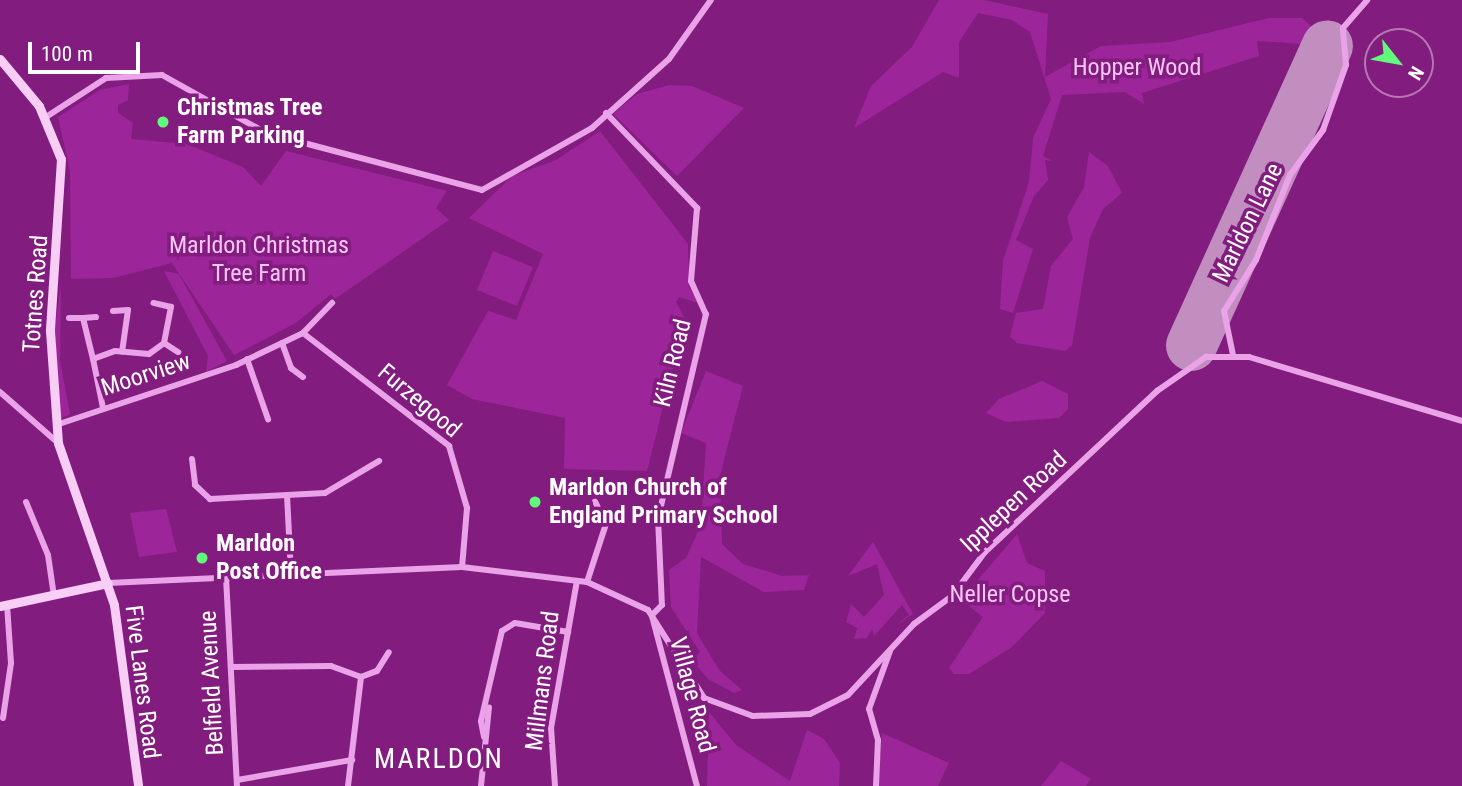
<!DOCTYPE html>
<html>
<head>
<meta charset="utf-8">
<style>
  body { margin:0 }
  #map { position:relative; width:1462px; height:786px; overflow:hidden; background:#831c7f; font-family:"Roboto Condensed",sans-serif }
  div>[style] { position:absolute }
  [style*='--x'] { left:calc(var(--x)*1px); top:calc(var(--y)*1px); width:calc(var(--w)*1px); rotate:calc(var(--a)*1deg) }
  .green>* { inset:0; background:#9c2699 }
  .runway>* { height:51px; margin:-25.5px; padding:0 25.5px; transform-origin:25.5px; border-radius:25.5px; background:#c18ebf }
  .street>* { height:6px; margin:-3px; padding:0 3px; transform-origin:3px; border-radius:3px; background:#eaa2e8 }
  .secondary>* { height:9px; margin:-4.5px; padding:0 4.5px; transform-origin:4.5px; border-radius:4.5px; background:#f8cef6 }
  .dots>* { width:19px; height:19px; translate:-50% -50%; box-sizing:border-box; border:4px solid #831c7f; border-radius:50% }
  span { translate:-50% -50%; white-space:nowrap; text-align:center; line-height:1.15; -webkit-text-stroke:7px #831c7f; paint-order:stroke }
  .park-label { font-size:24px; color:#f8c7f6 }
  .poi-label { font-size:24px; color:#fff; font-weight:700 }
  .left { translate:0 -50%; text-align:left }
  .street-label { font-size:24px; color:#fff }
  .quarter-label { font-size:28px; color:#fff; letter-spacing:2px }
  .north { position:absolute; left:1364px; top:28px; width:70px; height:70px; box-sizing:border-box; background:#831c7f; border:2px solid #b577b2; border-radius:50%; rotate:121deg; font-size:19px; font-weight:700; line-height:28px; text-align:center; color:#fff }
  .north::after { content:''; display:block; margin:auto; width:24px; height:32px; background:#60fa7c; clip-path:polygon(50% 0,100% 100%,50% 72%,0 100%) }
  .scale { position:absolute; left:28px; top:42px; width:112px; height:32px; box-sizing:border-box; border:4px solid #fff; border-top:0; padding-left:9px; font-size:21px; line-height:24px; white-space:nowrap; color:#fff; -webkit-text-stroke:5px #831c7f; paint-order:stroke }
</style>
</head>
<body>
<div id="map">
  <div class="green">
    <div style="clip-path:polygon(939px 0,984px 0,1048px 14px,1045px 77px,1101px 46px,1170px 42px,1269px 18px,1302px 18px,1323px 36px,1317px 45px,1257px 41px,1259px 56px,1142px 93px,1144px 104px,1125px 92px,1062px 95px,1043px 156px,1052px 161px,1045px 160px,1048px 180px,1034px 196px,1016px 240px,1033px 249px,1013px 313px,1000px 309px,1003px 261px,1029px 182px,1033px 138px,1051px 99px,1030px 32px,1012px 20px,978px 13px,959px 42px,959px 78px,943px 72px,854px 128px,871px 86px,912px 47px)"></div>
    <div style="clip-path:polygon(129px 84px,128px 100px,118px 105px,118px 113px,133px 123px,131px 139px,187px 144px,243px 167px,261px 186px,286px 151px,447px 191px,436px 208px,449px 220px,335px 299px,331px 294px,296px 323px,234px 355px,172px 263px,113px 278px,71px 279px,70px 171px,58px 117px,100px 90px)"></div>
    <div style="clip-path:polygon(669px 85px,692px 86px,744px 108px,677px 176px,613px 114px,637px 94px)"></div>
    <div style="clip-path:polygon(600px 131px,688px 244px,689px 286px,698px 303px,679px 297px,676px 302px,685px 319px,647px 471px,564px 469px,565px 418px,472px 399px,447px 385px,488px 311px,516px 320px,543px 254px,469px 218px,512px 176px,556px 160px)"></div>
    <div style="clip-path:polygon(1089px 152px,1108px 166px,1122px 193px,1103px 209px,1090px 238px,1072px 345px,1065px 351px,1017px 343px,1010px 337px,1016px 313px,1043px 309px,1051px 266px,1073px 239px,1067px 217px,1084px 187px)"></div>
    <div style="clip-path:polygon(493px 251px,533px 267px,517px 306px,477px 290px)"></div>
    <div style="clip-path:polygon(164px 271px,179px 274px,227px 361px,206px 372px,208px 356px)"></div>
    <div style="clip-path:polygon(61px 283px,60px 361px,70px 414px,59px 419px,53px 342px)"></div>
    <div style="clip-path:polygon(706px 371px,743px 386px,720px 476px,722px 544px,743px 564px,782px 576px,809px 575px,804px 590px,764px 592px,701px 557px,697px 633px,719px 670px,742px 690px,734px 693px,708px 679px,692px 660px,700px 652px,671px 607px,669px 570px,686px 558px,701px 525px,706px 443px,681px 433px)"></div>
    <div style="clip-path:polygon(1042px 381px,1068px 394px,1068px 409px,1059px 418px,1006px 422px,986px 413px,999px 399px)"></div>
    <div style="clip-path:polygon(166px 509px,177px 552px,139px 557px,130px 513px)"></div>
    <div style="clip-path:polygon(1017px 534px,1027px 563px,1045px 571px,1045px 613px,1012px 647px,969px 674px,954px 674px,949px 668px,983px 617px,961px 600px)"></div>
    <div style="clip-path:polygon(873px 542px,913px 614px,895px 626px,909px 615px,902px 605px,874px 636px,872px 629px,867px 638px,854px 639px,857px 628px,846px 622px,851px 604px,864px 617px,884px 595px,877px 564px,848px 576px)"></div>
    <div style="clip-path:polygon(709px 712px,736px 745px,790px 781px,807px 730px,824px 739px,840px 763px,839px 786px,707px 786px)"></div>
    <div style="clip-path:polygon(882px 733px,949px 763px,938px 786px,878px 786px)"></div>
    <div style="clip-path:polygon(1061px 761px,1091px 779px,1086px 786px,1041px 786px)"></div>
  </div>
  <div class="runway">
    <div style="--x:1191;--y:345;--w:329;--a:-65.6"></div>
  </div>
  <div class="street">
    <div style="--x:606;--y:113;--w:132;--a:46.2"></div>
    <div style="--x:697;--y:208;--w:73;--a:94.7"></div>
    <div style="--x:691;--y:281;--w:36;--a:66"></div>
    <div style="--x:706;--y:314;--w:210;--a:103.2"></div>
    <div style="--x:658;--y:518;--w:87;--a:87.4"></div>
    <div style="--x:662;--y:605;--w:14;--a:135"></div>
    <div style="--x:46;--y:117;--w:72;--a:-33"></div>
    <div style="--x:106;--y:78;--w:56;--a:-3.1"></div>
    <div style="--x:162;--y:75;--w:119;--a:29.1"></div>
    <div style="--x:266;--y:133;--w:223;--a:14.8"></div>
    <div style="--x:482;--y:190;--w:126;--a:-29.4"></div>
    <div style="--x:592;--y:128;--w:103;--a:-41.9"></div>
    <div style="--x:669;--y:59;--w:72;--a:-54.6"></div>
    <div style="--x:113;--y:311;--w:15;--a:-4"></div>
    <div style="--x:128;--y:310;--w:42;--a:98.1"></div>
    <div style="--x:69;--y:318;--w:14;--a:0"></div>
    <div style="--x:303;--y:333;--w:185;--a:37.7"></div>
    <div style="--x:449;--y:446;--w:65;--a:73.8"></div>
    <div style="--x:467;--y:508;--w:59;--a:94.8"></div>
    <div style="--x:164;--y:343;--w:17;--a:33"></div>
    <div style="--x:282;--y:343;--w:27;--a:70"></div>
    <div style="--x:291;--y:368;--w:15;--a:37"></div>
    <div style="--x:1233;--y:355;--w:45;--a:-101.6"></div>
    <div style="--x:1224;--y:311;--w:60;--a:-57.9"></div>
    <div style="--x:1256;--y:260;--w:92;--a:-68.2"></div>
    <div style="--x:1290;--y:175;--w:56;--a:-53.7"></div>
    <div style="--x:1323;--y:130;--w:69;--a:-70.5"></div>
    <div style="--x:1346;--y:65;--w:37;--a:-95"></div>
    <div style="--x:1343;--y:28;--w:37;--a:-49"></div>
    <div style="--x:93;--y:359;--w:42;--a:-103.7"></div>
    <div style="--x:83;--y:318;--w:13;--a:-4"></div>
    <div style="--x:247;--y:359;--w:64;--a:70.7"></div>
    <div style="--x:0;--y:392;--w:77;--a:41.3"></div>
    <div style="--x:103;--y:408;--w:50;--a:-101.5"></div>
    <div style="--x:93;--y:359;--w:23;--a:-20"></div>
    <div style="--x:115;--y:351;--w:34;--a:5"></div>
    <div style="--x:149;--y:354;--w:19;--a:-36"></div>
    <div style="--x:164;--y:343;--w:37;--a:-79"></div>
    <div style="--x:171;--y:307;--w:18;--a:-167"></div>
    <div style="--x:56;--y:425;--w:190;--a:-18.4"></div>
    <div style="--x:236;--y:365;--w:74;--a:-25.5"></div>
    <div style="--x:303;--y:333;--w:42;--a:-46"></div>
    <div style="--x:192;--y:459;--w:26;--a:83"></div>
    <div style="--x:195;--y:485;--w:21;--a:43"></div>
    <div style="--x:210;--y:499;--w:115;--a:-3"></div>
    <div style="--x:325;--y:493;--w:63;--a:-30.7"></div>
    <div style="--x:287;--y:495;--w:78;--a:87.1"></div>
    <div style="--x:26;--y:502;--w:57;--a:67.5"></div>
    <div style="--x:48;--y:555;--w:41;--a:81.7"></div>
    <div style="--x:226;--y:577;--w:209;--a:87"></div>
    <div style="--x:587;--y:582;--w:61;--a:-71.9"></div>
    <div style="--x:606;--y:524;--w:25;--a:-116"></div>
    <div style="--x:108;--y:583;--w:354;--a:-2.6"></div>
    <div style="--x:462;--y:567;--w:126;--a:6.8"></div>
    <div style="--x:587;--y:582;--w:67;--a:24.7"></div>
    <div style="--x:648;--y:610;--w:104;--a:57.5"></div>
    <div style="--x:704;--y:698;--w:52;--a:20.2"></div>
    <div style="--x:753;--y:716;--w:57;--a:-2"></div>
    <div style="--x:810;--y:714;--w:42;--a:-26.6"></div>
    <div style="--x:848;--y:695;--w:97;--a:-47.1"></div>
    <div style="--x:914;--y:624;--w:47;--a:-36.4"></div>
    <div style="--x:952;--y:596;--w:55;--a:-53.1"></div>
    <div style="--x:985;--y:552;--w:236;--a:-43.1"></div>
    <div style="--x:1157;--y:391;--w:60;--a:-34.8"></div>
    <div style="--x:1206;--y:357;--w:43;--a:0"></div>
    <div style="--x:1249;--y:357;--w:222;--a:16.7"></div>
    <div style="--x:652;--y:616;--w:176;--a:75.2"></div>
    <div style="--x:232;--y:667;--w:99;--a:-0.6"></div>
    <div style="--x:331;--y:666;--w:32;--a:20"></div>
    <div style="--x:361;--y:677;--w:17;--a:-21"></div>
    <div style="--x:377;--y:671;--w:22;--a:-58"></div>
    <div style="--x:3;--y:718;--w:56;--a:-81.7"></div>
    <div style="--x:11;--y:663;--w:58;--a:-93.9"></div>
    <div style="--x:484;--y:737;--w:16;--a:-101"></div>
    <div style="--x:481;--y:721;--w:92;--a:-76.9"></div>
    <div style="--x:502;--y:631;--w:15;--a:-32"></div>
    <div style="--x:515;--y:623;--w:54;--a:9.6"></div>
    <div style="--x:237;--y:780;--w:117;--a:-9.9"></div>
    <div style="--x:348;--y:786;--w:110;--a:-83.2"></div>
    <div style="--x:481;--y:786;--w:79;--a:-84.2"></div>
    <div style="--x:555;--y:786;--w:58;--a:-93.9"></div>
    <div style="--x:551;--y:728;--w:149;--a:-80"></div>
    <div style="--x:876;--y:786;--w:46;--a:-87.5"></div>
    <div style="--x:878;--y:740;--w:32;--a:-106"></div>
    <div style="--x:869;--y:709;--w:62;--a:-70.1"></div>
  </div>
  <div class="secondary">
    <div style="--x:0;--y:59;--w:61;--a:50.3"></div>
    <div style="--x:39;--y:106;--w:57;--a:67.5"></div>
    <div style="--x:61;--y:159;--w:172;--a:93.7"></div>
    <div style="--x:50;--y:331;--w:112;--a:85.9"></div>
    <div style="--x:58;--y:443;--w:171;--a:70.9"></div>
    <div style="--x:114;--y:605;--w:183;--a:82.4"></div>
    <div style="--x:0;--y:606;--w:110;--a:-12"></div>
  </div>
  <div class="dots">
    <div style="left:163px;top:122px;background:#60fa7c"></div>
    <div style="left:535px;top:502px;background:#60fa7c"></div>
    <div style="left:202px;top:558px;background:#60fa7c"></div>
  </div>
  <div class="park-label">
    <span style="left:1137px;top:68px">Hopper Wood</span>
    <span style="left:259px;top:260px">Marldon Christmas<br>Tree Farm</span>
    <span style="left:1010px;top:595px">Neller Copse</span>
  </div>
  <div class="poi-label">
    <span class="left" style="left:177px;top:122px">Christmas Tree<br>Farm Parking</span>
    <span class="left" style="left:549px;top:502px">Marldon Church of<br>England Primary School</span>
    <span class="left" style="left:216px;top:558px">Marldon<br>Post Office</span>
  </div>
  <div class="street-label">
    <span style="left:1248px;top:223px;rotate:-64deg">Marldon Lane</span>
    <span style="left:36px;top:294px;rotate:-86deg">Totnes Road</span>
    <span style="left:673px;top:363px;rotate:-76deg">Kiln Road</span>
    <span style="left:146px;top:375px;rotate:-18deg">Moorview</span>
    <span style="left:419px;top:401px;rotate:40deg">Furzegood</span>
    <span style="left:1014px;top:502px;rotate:-43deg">Ipplepen Road</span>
    <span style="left:543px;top:681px;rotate:-83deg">Millmans Road</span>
    <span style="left:142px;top:682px;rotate:83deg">Five Lanes Road</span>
    <span style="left:212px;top:683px;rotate:-93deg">Belfield Avenue</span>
    <span style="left:692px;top:695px;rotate:75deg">Village Road</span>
  </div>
  <div class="quarter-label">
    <span style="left:439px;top:759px">MARLDON</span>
  </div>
  <div class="north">N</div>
  <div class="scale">100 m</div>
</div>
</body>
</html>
